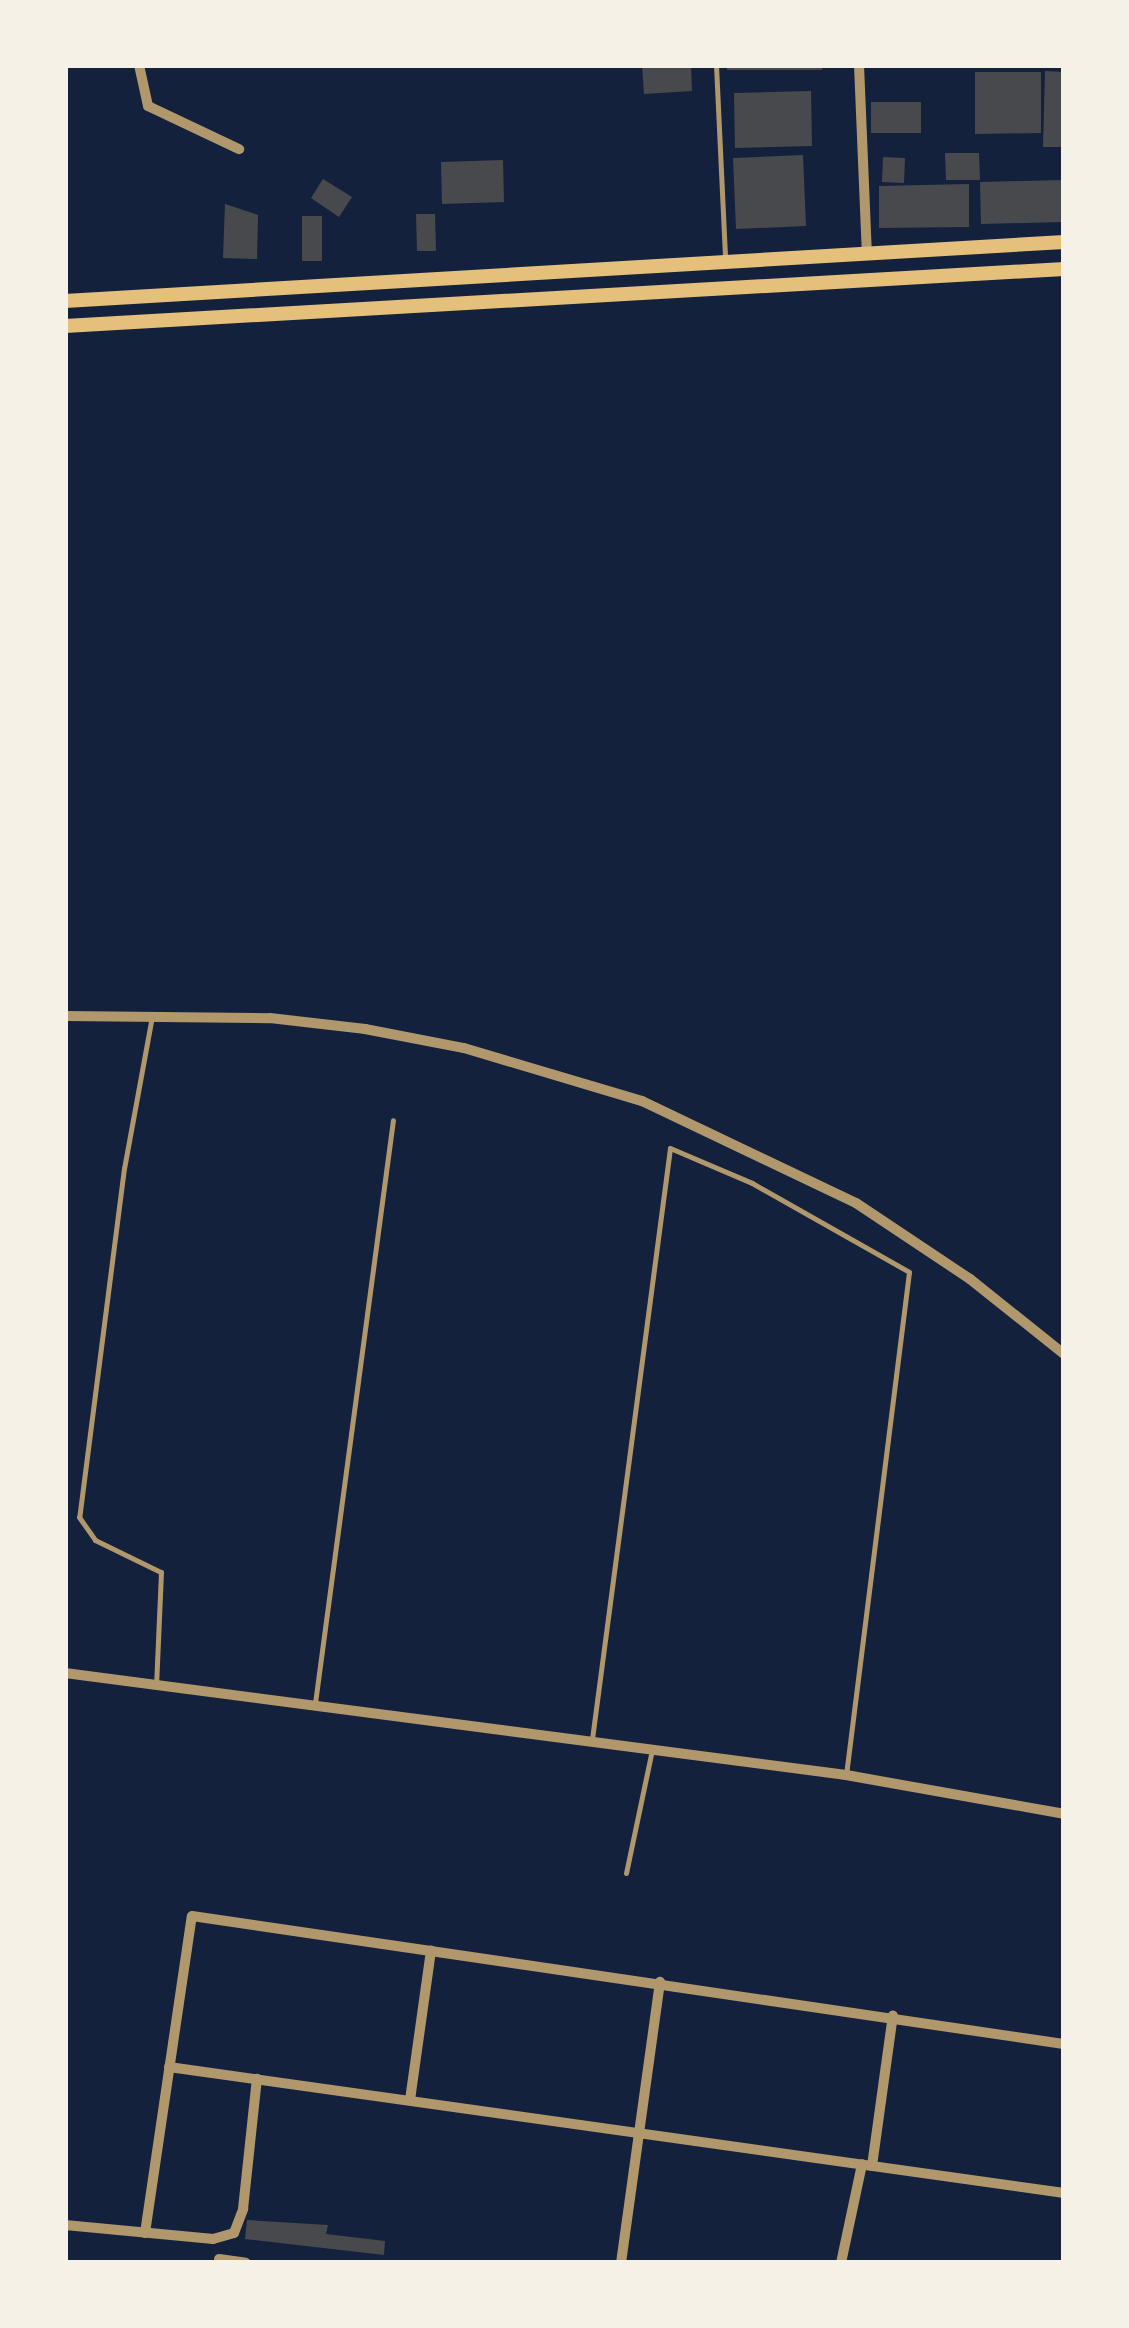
<!DOCTYPE html>
<html>
<head>
<meta charset="utf-8">
<style>
  body { margin:0 }
  #map { position:relative; width:1129px; height:2328px; overflow:hidden; background:#14213d; font-family:"Fira Sans",sans-serif }
  div>[style] { position:absolute }
  [style*='--x'] { left:calc(var(--x)*1px); top:calc(var(--y)*1px); width:calc(var(--w)*1px); rotate:calc(var(--a)*1deg) }
  .building>* { inset:0; background:#48494c }
  .service>* { height:5px; margin:-2.5px; padding:0 2.5px; transform-origin:2.5px; border-radius:2.5px; background:#b1986c }
  .minor>* { height:10px; margin:-5px; padding:0 5px; transform-origin:5px; border-radius:5px; background:#b1986c }
  .secondary>* { height:14px; margin:-7px; padding:0 7px; transform-origin:7px; border-radius:7px; background:#e5c07b }
  span { translate:-50% -50%; white-space:nowrap; text-align:center; line-height:1.15; -webkit-text-stroke:10px #f6f1e7; paint-order:stroke }
  .frame { position:absolute; inset:0; border:68px solid #f6f1e7; pointer-events:none }
</style>
</head>
<body>
<div id="map">
  <div class="building">
    <div style="clip-path:polygon(642px 65px,691px 65px,692px 91px,644px 94px)"></div>
    <div style="clip-path:polygon(727px 65px,822px 65px,822px 70px,727px 70px)"></div>
    <div style="clip-path:polygon(1045px 71px,1064px 72px,1064px 147px,1043px 147px)"></div>
    <div style="clip-path:polygon(975px 72px,1041px 72px,1041px 133px,975px 134px)"></div>
    <div style="clip-path:polygon(811px 91px,812px 146px,735px 148px,734px 93px)"></div>
    <div style="clip-path:polygon(871px 102px,921px 102px,921px 133px,871px 133px)"></div>
    <div style="clip-path:polygon(945px 153px,979px 153px,980px 180px,946px 180px)"></div>
    <div style="clip-path:polygon(803px 155px,806px 226px,736px 229px,733px 158px)"></div>
    <div style="clip-path:polygon(883px 157px,905px 158px,904px 183px,882px 182px)"></div>
    <div style="clip-path:polygon(503px 160px,504px 202px,442px 204px,441px 162px)"></div>
    <div style="clip-path:polygon(323px 179px,352px 197px,339px 217px,311px 198px)"></div>
    <div style="clip-path:polygon(1063px 180px,1064px 222px,981px 224px,980px 182px)"></div>
    <div style="clip-path:polygon(969px 184px,969px 227px,879px 228px,879px 186px)"></div>
    <div style="clip-path:polygon(225px 204px,258px 215px,257px 259px,223px 258px)"></div>
    <div style="clip-path:polygon(416px 214px,435px 214px,436px 251px,417px 251px)"></div>
    <div style="clip-path:polygon(302px 216px,322px 216px,322px 261px,302px 261px)"></div>
    <div style="clip-path:polygon(247px 2220px,328px 2225px,326px 2234px,385px 2241px,384px 2255px,245px 2239px)"></div>
  </div>
  <div class="service">
    <div style="--x:716;--y:65;--w:194;--a:87.3"></div>
    <div style="--x:152;--y:1016;--w:155;--a:100.4"></div>
    <div style="--x:124;--y:1168;--w:352;--a:97.3"></div>
    <div style="--x:79;--y:1517;--w:28;--a:55"></div>
    <div style="--x:95;--y:1540;--w:73;--a:25.9"></div>
    <div style="--x:161;--y:1572;--w:113;--a:92.5"></div>
    <div style="--x:315;--y:1703;--w:588;--a:-82.38"></div>
    <div style="--x:592;--y:1739;--w:596;--a:-82.48"></div>
    <div style="--x:670;--y:1148;--w:89;--a:23.1"></div>
    <div style="--x:752;--y:1183;--w:180;--a:29.5"></div>
    <div style="--x:909;--y:1272;--w:507;--a:97.14"></div>
    <div style="--x:626;--y:1873;--w:126;--a:-78.1"></div>
  </div>
  <div class="minor">
    <div style="--x:139;--y:65;--w:42;--a:77.6"></div>
    <div style="--x:148;--y:106;--w:101;--a:25.3"></div>
    <div style="--x:859;--y:65;--w:188;--a:87.6"></div>
    <div style="--x:65;--y:1016;--w:205;--a:0.6"></div>
    <div style="--x:270;--y:1018;--w:96;--a:6.6"></div>
    <div style="--x:365;--y:1029;--w:101;--a:10.9"></div>
    <div style="--x:464;--y:1048;--w:186;--a:16.6"></div>
    <div style="--x:642;--y:1101;--w:237;--a:25.5"></div>
    <div style="--x:856;--y:1203;--w:137;--a:33.7"></div>
    <div style="--x:970;--y:1279;--w:120;--a:38.6"></div>
    <div style="--x:65;--y:1673;--w:788;--a:7.44"></div>
    <div style="--x:846;--y:1775;--w:221;--a:10.1"></div>
    <div style="--x:169;--y:2067;--w:904;--a:8.01"></div>
    <div style="--x:410;--y:2100;--w:151;--a:-82"></div>
    <div style="--x:872;--y:2166;--w:152;--a:-82.1"></div>
    <div style="--x:65;--y:2225;--w:149;--a:5.4"></div>
    <div style="--x:213;--y:2239;--w:22;--a:-16"></div>
    <div style="--x:234;--y:2233;--w:26;--a:-69"></div>
    <div style="--x:243;--y:2209;--w:131;--a:-83.9"></div>
    <div style="--x:145;--y:2233;--w:320;--a:-81.6"></div>
    <div style="--x:192;--y:1916;--w:881;--a:8.35"></div>
    <div style="--x:219;--y:2259;--w:27;--a:8"></div>
    <div style="--x:621;--y:2263;--w:284;--a:-82.1"></div>
    <div style="--x:841;--y:2263;--w:101;--a:-78"></div>
  </div>
  <div class="secondary">
    <div style="--x:65;--y:301;--w:1001;--a:-3.38"></div>
    <div style="--x:65;--y:326;--w:1001;--a:-3.27"></div>
  </div>
  <div class="frame"></div>
</div>
</body>
</html>
